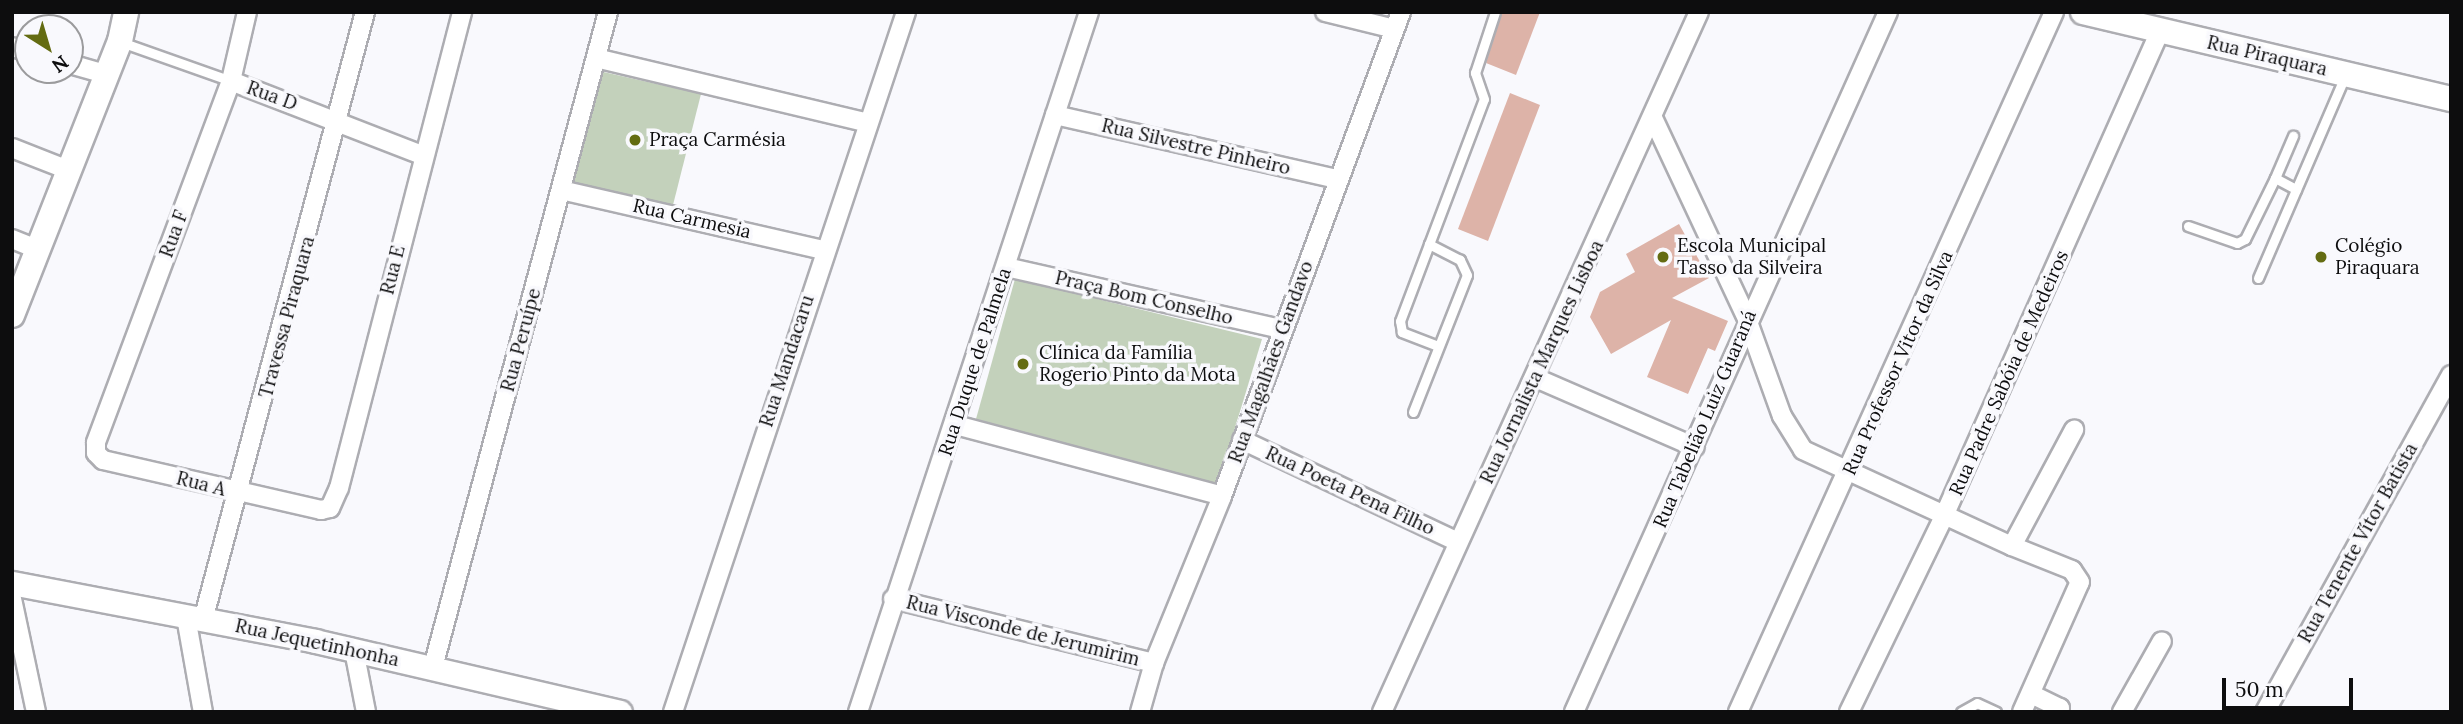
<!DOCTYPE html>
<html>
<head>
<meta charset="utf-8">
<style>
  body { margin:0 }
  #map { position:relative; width:2463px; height:724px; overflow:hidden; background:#f9f9fd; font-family:Lora,serif }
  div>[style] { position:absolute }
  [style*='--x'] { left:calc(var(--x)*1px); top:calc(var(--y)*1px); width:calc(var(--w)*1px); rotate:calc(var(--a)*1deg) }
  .green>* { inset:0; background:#c3d1bb }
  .building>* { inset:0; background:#ddb3a8 }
  .roads { filter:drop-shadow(2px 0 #adadb2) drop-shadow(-2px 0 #adadb2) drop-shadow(0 2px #adadb2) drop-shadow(0 -2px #adadb2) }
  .service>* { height:9px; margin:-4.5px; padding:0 4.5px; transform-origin:4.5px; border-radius:4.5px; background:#fff }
  .minor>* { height:18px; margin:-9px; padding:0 9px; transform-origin:9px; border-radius:9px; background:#fff }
  .tertiary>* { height:23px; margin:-11.5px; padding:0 11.5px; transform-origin:11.5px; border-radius:11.5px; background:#fff }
  .secondary>* { height:24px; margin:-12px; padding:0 12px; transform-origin:12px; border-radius:12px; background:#fff }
  .dots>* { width:19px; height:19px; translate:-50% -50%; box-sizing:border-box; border:4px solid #f9f9fd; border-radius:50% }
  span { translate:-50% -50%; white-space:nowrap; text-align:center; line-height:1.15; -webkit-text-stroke:7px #f9f9fd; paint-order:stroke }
  .street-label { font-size:19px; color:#0d0d0e }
  .poi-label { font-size:19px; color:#0d0d0e }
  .left { translate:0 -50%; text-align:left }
  .frame { position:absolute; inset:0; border:14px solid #0d0d0e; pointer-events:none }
  .north { position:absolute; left:14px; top:14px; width:70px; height:70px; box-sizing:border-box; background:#f9f9fd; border:2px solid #9b9b9d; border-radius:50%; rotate:143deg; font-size:19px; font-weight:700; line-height:28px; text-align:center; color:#0d0d0e }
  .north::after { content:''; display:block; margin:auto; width:24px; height:32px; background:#646c12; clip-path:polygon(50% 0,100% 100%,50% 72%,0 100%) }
  .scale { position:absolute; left:2222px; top:678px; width:131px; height:32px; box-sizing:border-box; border:4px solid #0d0d0e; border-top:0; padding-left:9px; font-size:21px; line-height:24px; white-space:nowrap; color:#0d0d0e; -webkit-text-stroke:5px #f9f9fd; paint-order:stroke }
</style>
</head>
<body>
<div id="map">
  <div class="green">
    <div style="clip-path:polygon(599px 71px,701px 94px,672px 209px,568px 186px)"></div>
    <div style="clip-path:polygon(1015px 279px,1262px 339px,1218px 484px,976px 419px)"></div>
  </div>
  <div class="building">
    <div style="clip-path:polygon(1502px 12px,1540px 12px,1516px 75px,1486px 63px)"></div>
    <div style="clip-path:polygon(1510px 93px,1540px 105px,1488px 241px,1458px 229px)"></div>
    <div style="clip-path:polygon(1679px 224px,1709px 278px,1672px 298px,1728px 321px,1715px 351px,1708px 348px,1688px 394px,1647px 377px,1671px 320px,1611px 354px,1590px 317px,1600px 292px,1635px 272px,1626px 254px)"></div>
  </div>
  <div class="roads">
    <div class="service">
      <div style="--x:121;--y:42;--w:117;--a:19.5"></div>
      <div style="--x:2275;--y:178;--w:46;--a:-66.8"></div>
      <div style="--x:2188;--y:226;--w:52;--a:19.1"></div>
      <div style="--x:2237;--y:243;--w:9;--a:-27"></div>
      <div style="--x:2245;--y:239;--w:68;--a:-63.8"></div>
      <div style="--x:2275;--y:178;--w:24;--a:28"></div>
      <div style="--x:2258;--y:278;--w:220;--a:-66.7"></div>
      <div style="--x:1438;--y:346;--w:39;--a:-159"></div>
      <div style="--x:1402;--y:332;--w:11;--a:-100"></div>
      <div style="--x:1400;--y:321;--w:237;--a:-69.3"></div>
      <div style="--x:1484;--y:99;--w:28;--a:-109"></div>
      <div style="--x:1475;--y:73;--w:64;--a:-71.8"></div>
      <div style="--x:1413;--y:412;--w:147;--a:-68.5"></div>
      <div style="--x:1467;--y:275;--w:17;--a:-115"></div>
      <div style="--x:1460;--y:260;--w:35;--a:-153"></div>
      <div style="--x:1961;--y:712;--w:18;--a:-29"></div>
      <div style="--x:1977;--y:703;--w:21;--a:25"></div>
    </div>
    <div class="minor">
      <div style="--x:247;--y:12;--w:71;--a:103.1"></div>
      <div style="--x:231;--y:81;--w:386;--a:110.5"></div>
      <div style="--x:96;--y:443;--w:10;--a:90"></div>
      <div style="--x:96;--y:453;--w:10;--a:45"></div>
      <div style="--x:103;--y:460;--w:224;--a:12.9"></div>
      <div style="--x:321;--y:510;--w:9;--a:-13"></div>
      <div style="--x:330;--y:508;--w:22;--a:-66"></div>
      <div style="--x:339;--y:488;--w:492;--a:-75.5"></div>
      <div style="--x:1325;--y:12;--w:71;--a:13.8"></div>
      <div style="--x:12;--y:47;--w:17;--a:17"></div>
      <div style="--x:596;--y:58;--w:280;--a:13.4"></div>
      <div style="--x:70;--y:64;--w:37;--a:16"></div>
      <div style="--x:231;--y:81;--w:205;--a:21.2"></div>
      <div style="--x:1055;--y:115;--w:289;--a:12.8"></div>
      <div style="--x:1653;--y:118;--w:222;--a:64.9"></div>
      <div style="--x:1747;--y:319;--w:103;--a:70.2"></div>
      <div style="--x:1782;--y:416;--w:40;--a:58"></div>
      <div style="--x:1803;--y:450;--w:230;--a:24.7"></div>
      <div style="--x:12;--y:148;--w:60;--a:21.4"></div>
      <div style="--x:561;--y:190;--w:270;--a:12.9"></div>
      <div style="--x:12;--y:239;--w:27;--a:22"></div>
      <div style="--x:1006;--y:267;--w:283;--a:12.7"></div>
      <div style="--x:1536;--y:378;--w:173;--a:23.5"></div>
      <div style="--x:956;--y:425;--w:275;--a:14.9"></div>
      <div style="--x:1242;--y:440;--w:239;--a:25.3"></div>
      <div style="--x:12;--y:599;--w:116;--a:78"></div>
      <div style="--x:893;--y:599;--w:269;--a:13.8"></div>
      <div style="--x:186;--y:617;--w:97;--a:79.9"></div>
      <div style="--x:203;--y:620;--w:629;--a:-75.08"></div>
      <div style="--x:354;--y:650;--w:63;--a:79"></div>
      <div style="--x:433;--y:667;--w:678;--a:-75.04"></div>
      <div style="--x:2031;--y:694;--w:32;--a:26"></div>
      <div style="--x:2060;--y:708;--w:4;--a:117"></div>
      <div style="--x:673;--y:712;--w:738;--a:-71.59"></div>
      <div style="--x:858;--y:712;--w:737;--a:-71.74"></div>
      <div style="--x:1140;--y:712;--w:51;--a:-74.1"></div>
      <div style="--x:1154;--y:663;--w:180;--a:-67.8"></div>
      <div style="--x:1222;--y:496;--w:516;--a:-69.7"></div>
      <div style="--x:1382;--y:712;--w:768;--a:-65.64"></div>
      <div style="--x:1574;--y:712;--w:767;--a:-65.84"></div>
      <div style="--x:1738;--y:712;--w:768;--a:-65.7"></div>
      <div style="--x:1849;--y:712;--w:218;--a:-64.1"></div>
      <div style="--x:1944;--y:516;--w:531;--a:-65.99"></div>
      <div style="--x:2022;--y:712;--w:142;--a:-66"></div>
      <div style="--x:2080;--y:582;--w:14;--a:-124"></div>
      <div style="--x:2072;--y:570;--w:65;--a:-158.2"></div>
      <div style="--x:2012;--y:546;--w:132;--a:-61.9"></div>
      <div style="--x:2122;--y:712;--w:81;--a:-60.6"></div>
      <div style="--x:2265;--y:712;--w:385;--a:-61.1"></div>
    </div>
    <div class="tertiary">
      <div style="--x:12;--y:583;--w:309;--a:10.8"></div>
      <div style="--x:315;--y:641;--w:313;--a:13.1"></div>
    </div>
    <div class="secondary">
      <div style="--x:2083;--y:12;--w:378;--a:13.3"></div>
      <div style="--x:12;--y:315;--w:295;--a:-68.5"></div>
      <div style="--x:120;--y:41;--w:30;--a:-78"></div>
    </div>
  </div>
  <div class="dots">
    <div style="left:635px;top:140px;background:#646c12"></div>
    <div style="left:1663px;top:257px;background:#646c12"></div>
    <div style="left:2321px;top:257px;background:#646c12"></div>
    <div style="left:1023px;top:364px;background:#646c12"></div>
  </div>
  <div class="street-label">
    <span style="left:2267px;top:56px;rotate:13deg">Rua Piraquara</span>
    <span style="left:272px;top:96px;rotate:20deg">Rua D</span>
    <span style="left:1196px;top:147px;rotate:13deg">Rua Silvestre Pinheiro</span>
    <span style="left:692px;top:219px;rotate:13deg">Rua Carmesia</span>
    <span style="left:174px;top:234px;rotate:-70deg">Rua F</span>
    <span style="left:393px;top:270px;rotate:-76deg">Rua E</span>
    <span style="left:1144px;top:298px;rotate:13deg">Praça Bom Conselho</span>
    <span style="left:287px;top:317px;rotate:-75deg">Travessa Piraquara</span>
    <span style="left:521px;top:340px;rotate:-75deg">Rua Peruípe</span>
    <span style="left:787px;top:361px;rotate:-72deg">Rua Mandacaru</span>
    <span style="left:975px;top:362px;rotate:-72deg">Rua Duque de Palmela</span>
    <span style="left:1271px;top:362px;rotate:-70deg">Rua Magalhães Gandavo</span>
    <span style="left:1542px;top:362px;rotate:-65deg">Rua Jornalista Marques Lisboa</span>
    <span style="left:1898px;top:363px;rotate:-66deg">Rua Professor Vitor da Silva</span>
    <span style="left:2009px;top:373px;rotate:-66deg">Rua Padre Sabóia de Medeiros</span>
    <span style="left:1705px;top:419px;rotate:-67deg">Rua Tabelião Luiz Guaraná</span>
    <span style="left:201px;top:484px;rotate:14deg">Rua A</span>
    <span style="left:1350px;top:491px;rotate:25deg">Rua Poeta Pena Filho</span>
    <span style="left:2358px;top:543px;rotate:-61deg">Rua Tenente Vítor Batista</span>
    <span style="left:1023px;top:631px;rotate:14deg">Rua Visconde de Jerumirim</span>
    <span style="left:317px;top:643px;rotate:12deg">Rua Jequetinhonha</span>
  </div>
  <div class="poi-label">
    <span class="left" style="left:649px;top:140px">Praça Carmésia</span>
    <span class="left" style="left:1677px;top:257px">Escola Municipal<br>Tasso da Silveira</span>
    <span class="left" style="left:2335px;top:257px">Colégio<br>Piraquara</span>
    <span class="left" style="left:1039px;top:364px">Clínica da Família<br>Rogerio Pinto da Mota</span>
  </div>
  <div class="frame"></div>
  <div class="north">N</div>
  <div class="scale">50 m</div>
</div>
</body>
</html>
